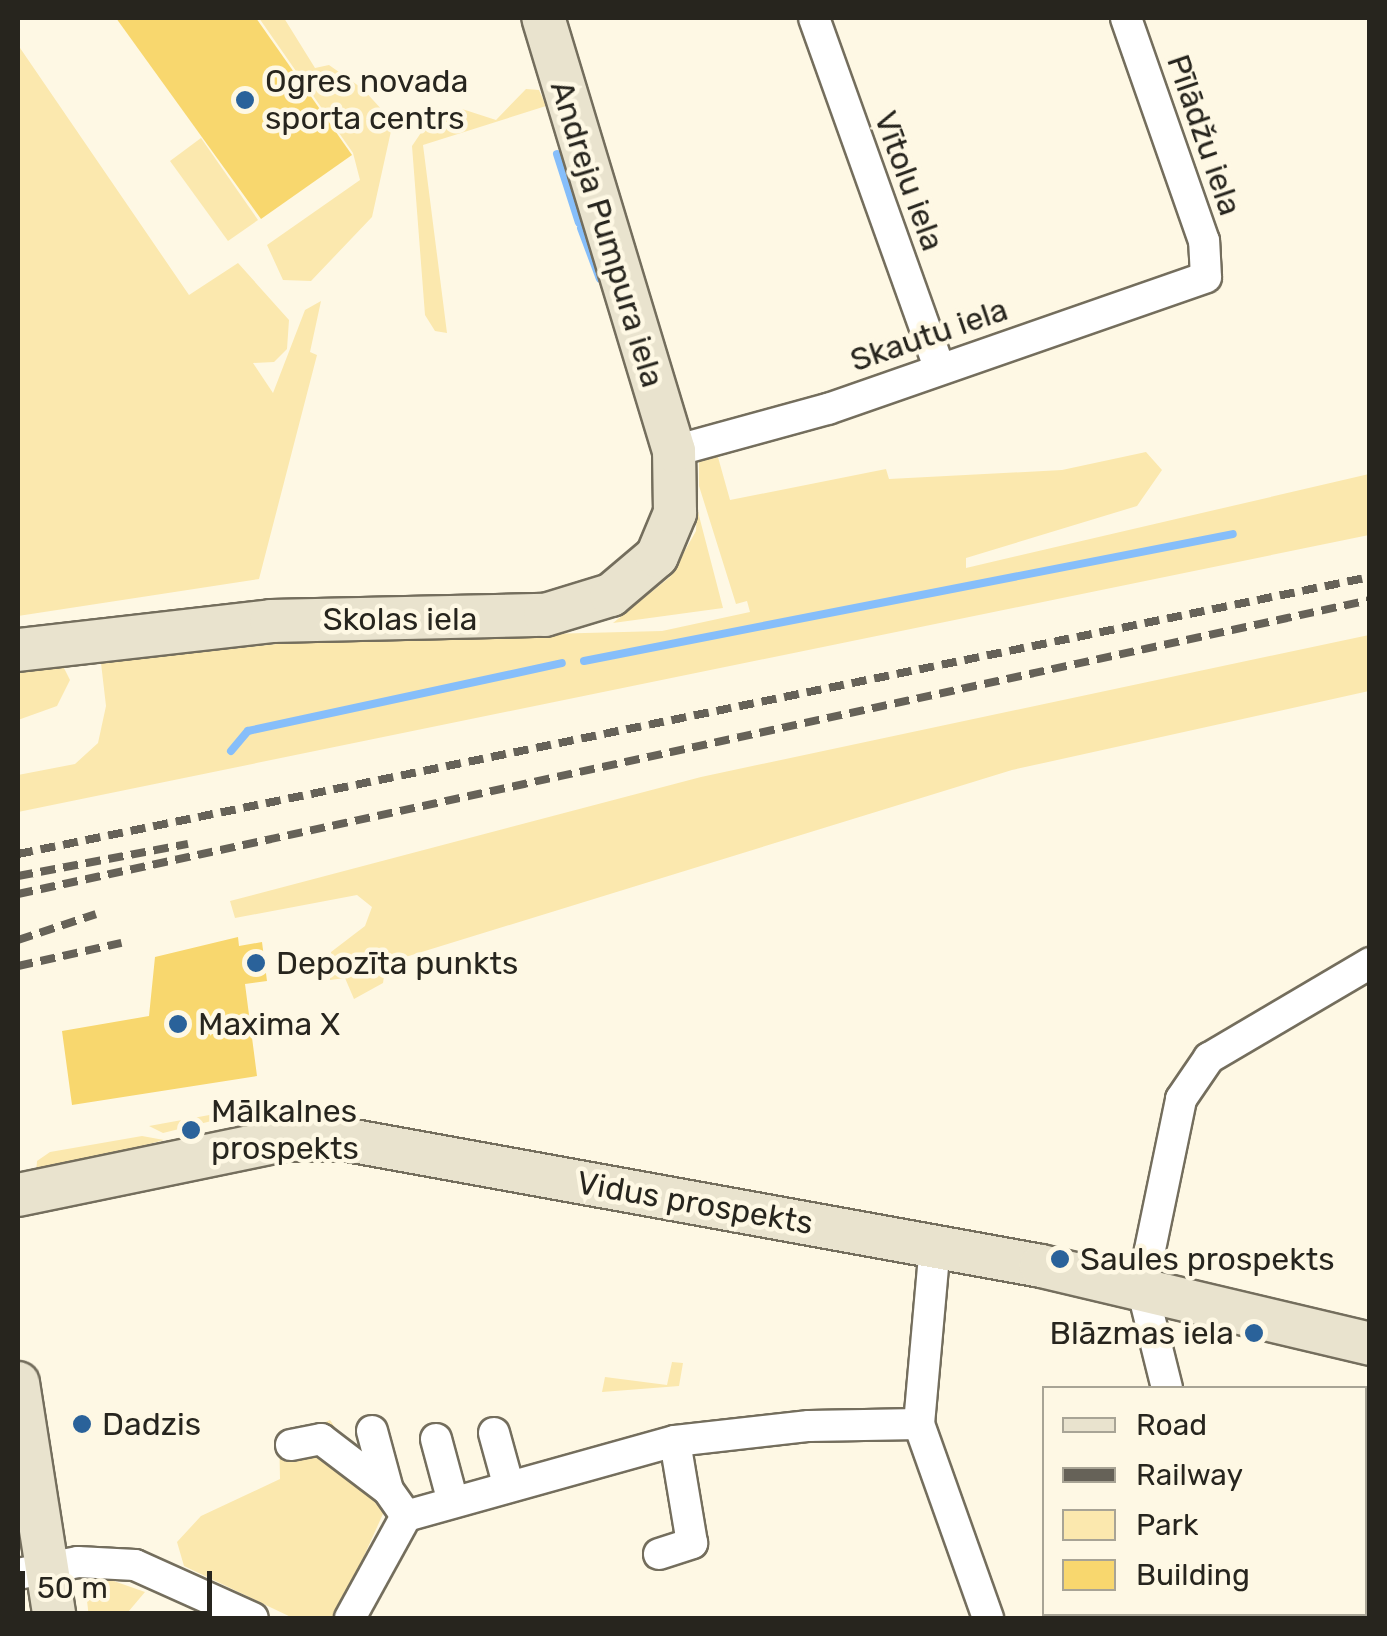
<!DOCTYPE html>
<html>
<head>
<meta charset="utf-8">
<style>
  body { margin:0 }
  #map { position:relative; width:1387px; height:1636px; overflow:hidden; background:#fef8e4; font-family:Rubik,sans-serif }
  div>[style] { position:absolute }
  [style*='--x'] { left:calc(var(--x)*1px); top:calc(var(--y)*1px); width:calc(var(--w)*1px); rotate:calc(var(--a)*1deg) }
  .green>* { inset:0; background:#fbe8ae }
  .stream>* { height:8px; margin:-4px; padding:0 4px; transform-origin:4px; border-radius:4px; background:#86befa }
  .building>* { inset:0; background:#f8d76e }
  .roads { filter:drop-shadow(2px 0 #746e5d) drop-shadow(-2px 0 #746e5d) drop-shadow(0 2px #746e5d) drop-shadow(0 -2px #746e5d) }
  .street>* { height:30px; margin:-15px; padding:0 15px; transform-origin:15px; border-radius:15px; background:#fff }
  .secondary>* { height:42px; margin:-21px; padding:0 21px; transform-origin:21px; border-radius:21px; background:#e9e3ce }
  .rail>* { height:8px; margin-top:-4px; transform-origin:0; background:repeating-linear-gradient(90deg,#666258 0 15px,transparent 0 23px) }
  .dots>* { width:28px; height:28px; translate:-50% -50%; box-sizing:border-box; border:5px solid #fef8e4; border-radius:50% }
  span { translate:-50% -50%; white-space:nowrap; text-align:center; line-height:1.15; -webkit-text-stroke:9px #fef8e4; paint-order:stroke }
  .poi-label { font-size:32px; color:#27251e }
  .left { translate:0 -50%; text-align:left }
  .right { translate:-100% -50%; text-align:right }
  .street-label { font-size:32px; color:#27251e }
  .frame { position:absolute; inset:0; border:20px solid #27251e; pointer-events:none }
  .legend { position:absolute; left:1042px; top:1386px; width:325px; height:230px; box-sizing:border-box; background:#fef8e4; border:2px solid #a8a495; margin:0; padding:12px 18px; list-style:none; font-size:30px; color:#27251e }
  .legend li { display:flex; align-items:center; gap:20px; height:50px }
  .legend b { width:50px; border:2px solid #a8a495 }
  .scale { position:absolute; left:20px; top:1571px; width:192px; height:45px; box-sizing:border-box; border:5px solid #27251e; border-top:0; padding-left:12px; font-size:30px; line-height:35px; white-space:nowrap; color:#27251e; -webkit-text-stroke:8px #fef8e4; paint-order:stroke }
</style>
</head>
<body>
<div id="map">
  <div class="green">
    <div style="clip-path:polygon(259px 18px,284px 18px,315px 68px,329px 65px,363px 89px,393px 122px,372px 217px,311px 281px,283px 280px,267px 245px,360px 180px,353px 153px)"></div>
    <div style="clip-path:polygon(18px 45px,189px 295px,238px 263px,289px 320px,287px 349px,274px 362px,253px 363px,273px 393px,305px 310px,321px 301px,310px 352px,317px 355px,259px 579px,18px 616px)"></div>
    <div style="clip-path:polygon(526px 89px,539px 90px,546px 106px,423px 145px,447px 333px,435px 331px,425px 315px,412px 146px,435px 112px,462px 109px,496px 120px)"></div>
    <div style="clip-path:polygon(201px 138px,258px 220px,228px 241px,170px 161px)"></div>
    <div style="clip-path:polygon(716px 450px,730px 500px,886px 469px,889px 479px,1062px 470px,1146px 452px,1162px 470px,1137px 506px,966px 558px,966px 568px,1369px 474px,1369px 535px,18px 812px,18px 775px,75px 764px,98px 743px,106px 706px,101px 663px,313px 640px,662px 631px,750px 612px,747px 601px,736px 604px,699px 486px,699px 459px)"></div>
    <div style="clip-path:polygon(697px 508px,723px 608px,613px 623px,670px 577px,696px 531px)"></div>
    <div style="clip-path:polygon(1369px 635px,1369px 691px,1012px 770px,386px 963px,383px 983px,354px 999px,345px 978px,330px 980px,331px 952px,365px 926px,372px 907px,357px 895px,235px 918px,230px 901px,701px 777px)"></div>
    <div style="clip-path:polygon(63px 666px,70px 680px,57px 706px,18px 720px,18px 671px)"></div>
    <div style="clip-path:polygon(288px 1102px,163px 1133px,149px 1126px,286px 1101px)"></div>
    <div style="clip-path:polygon(142px 1136px,164px 1140px,36px 1175px,37px 1161px,50px 1152px)"></div>
    <div style="clip-path:polygon(672px 1362px,683px 1363px,679px 1386px,602px 1392px,605px 1377px,667px 1385px)"></div>
    <div style="clip-path:polygon(330px 1420px,387px 1505px,336px 1618px,293px 1618px,184px 1566px,177px 1542px,201px 1516px,280px 1479px,279px 1431px,297px 1427px,298px 1435px)"></div>
    <div style="clip-path:polygon(108px 1579px,145px 1592px,123px 1618px,89px 1618px,86px 1592px)"></div>
  </div>
  <div class="stream">
    <div style="--x:557;--y:154;--w:72;--a:72.3"></div>
    <div style="--x:581;--y:228;--w:54;--a:69.6"></div>
    <div style="--x:584;--y:661;--w:661;--a:-11.07"></div>
    <div style="--x:231;--y:751;--w:26;--a:-50"></div>
    <div style="--x:248;--y:731;--w:321;--a:-12.2"></div>
  </div>
  <div class="building">
    <div style="clip-path:polygon(116px 18px,256px 18px,352px 155px,261px 219px)"></div>
    <div style="clip-path:polygon(238px 937px,239px 946px,262px 942px,267px 981px,245px 984px,257px 1076px,72px 1105px,62px 1031px,149px 1016px,155px 957px)"></div>
  </div>
  <div class="roads">
    <div class="street">
      <div style="--x:814;--y:18;--w:372;--a:70.3"></div>
      <div style="--x:674;--y:451;--w:160;--a:-15.3"></div>
      <div style="--x:828;--y:409;--w:400;--a:-19.2"></div>
      <div style="--x:1206;--y:277;--w:36;--a:-93"></div>
      <div style="--x:1204;--y:241;--w:236;--a:-109.3"></div>
      <div style="--x:1167;--y:1388;--w:103;--a:-104"></div>
      <div style="--x:1142;--y:1288;--w:193;--a:-78.3"></div>
      <div style="--x:1181;--y:1099;--w:50;--a:-55.7"></div>
      <div style="--x:1209;--y:1058;--w:187;--a:-30.5"></div>
      <div style="--x:919;--y:1424;--w:206;--a:70.4"></div>
      <div style="--x:372;--y:1431;--w:61;--a:74.8"></div>
      <div style="--x:494;--y:1433;--w:53;--a:74.6"></div>
      <div style="--x:436;--y:1439;--w:65;--a:74.9"></div>
      <div style="--x:291;--y:1445;--w:31;--a:-11"></div>
      <div style="--x:321;--y:1439;--w:84;--a:37.3"></div>
      <div style="--x:388;--y:1490;--w:32;--a:55"></div>
      <div style="--x:406;--y:1516;--w:279;--a:-15.6"></div>
      <div style="--x:675;--y:1441;--w:135;--a:-6.4"></div>
      <div style="--x:809;--y:1426;--w:110;--a:-1"></div>
      <div style="--x:919;--y:1424;--w:179;--a:-84.9"></div>
      <div style="--x:659;--y:1554;--w:35;--a:-18"></div>
      <div style="--x:692;--y:1543;--w:103;--a:-99.5"></div>
      <div style="--x:18;--y:1574;--w:61;--a:-11.3"></div>
      <div style="--x:78;--y:1562;--w:57;--a:3"></div>
      <div style="--x:135;--y:1565;--w:129;--a:24.2"></div>
      <div style="--x:1229;--y:1614;--w:4;--a:76"></div>
      <div style="--x:350;--y:1618;--w:116;--a:-61.2"></div>
    </div>
    <div class="secondary">
      <div style="--x:18;--y:650;--w:255;--a:-6.5"></div>
      <div style="--x:271;--y:621;--w:274;--a:-1.3"></div>
      <div style="--x:545;--y:615;--w:69;--a:-16.9"></div>
      <div style="--x:611;--y:595;--w:60;--a:-40.3"></div>
      <div style="--x:657;--y:556;--w:47;--a:-67.3"></div>
      <div style="--x:675;--y:513;--w:62;--a:-90.9"></div>
      <div style="--x:674;--y:451;--w:452;--a:-106.8"></div>
      <div style="--x:18;--y:1195;--w:272;--a:-11.7"></div>
      <div style="--x:284;--y:1140;--w:64;--a:0"></div>
      <div style="--x:348;--y:1140;--w:704;--a:10.3"></div>
      <div style="--x:1041;--y:1266;--w:338;--a:13.3"></div>
      <div style="--x:18;--y:1383;--w:238;--a:81.1"></div>
    </div>
  </div>
  <div class="rail">
    <div style="--x:18;--y:854;--w:1380;--a:-11.58"></div>
    <div style="--x:18;--y:876;--w:173;--a:-10.7"></div>
    <div style="--x:18;--y:894;--w:1384;--a:-12.27"></div>
    <div style="--x:18;--y:940;--w:82;--a:-18.4"></div>
    <div style="--x:18;--y:966;--w:106;--a:-12.6"></div>
  </div>
  <div class="dots">
    <div style="left:245px;top:100px;background:#2a629a"></div>
    <div style="left:256px;top:963px;background:#2a629a"></div>
    <div style="left:178px;top:1024px;background:#2a629a"></div>
    <div style="left:191px;top:1130px;background:#2a629a"></div>
    <div style="left:1060px;top:1259px;background:#2a629a"></div>
    <div style="left:1254px;top:1333px;background:#2a629a"></div>
    <div style="left:82px;top:1424px;background:#2a629a"></div>
  </div>
  <div class="poi-label">
    <span class="left" style="left:265px;top:100px">Ogres novada<br>sporta centrs</span>
    <span class="left" style="left:276px;top:963px">Depozīta punkts</span>
    <span class="left" style="left:198px;top:1024px">Maxima X</span>
    <span class="left" style="left:211px;top:1130px">Mālkalnes<br>prospekts</span>
    <span class="left" style="left:1080px;top:1259px">Saules prospekts</span>
    <span class="right" style="left:1234px;top:1333px">Blāzmas iela</span>
    <span class="left" style="left:102px;top:1424px">Dadzis</span>
  </div>
  <div class="street-label">
    <span style="left:1204px;top:135px;rotate:71deg">Pīlādžu iela</span>
    <span style="left:909px;top:181px;rotate:70deg">Vītolu iela</span>
    <span style="left:607px;top:234px;rotate:73deg">Andreja Pumpura iela</span>
    <span style="left:929px;top:335px;rotate:-19deg">Skautu iela</span>
    <span style="left:400px;top:619px">Skolas iela</span>
    <span style="left:695px;top:1203px;rotate:10deg">Vidus prospekts</span>
  </div>
  <div class="frame"></div>
  <ul class="legend">
  <li><b style="height:12px;background:#e9e3ce"></b>Road</li>
  <li><b style="height:12px;background:#666258"></b>Railway</li>
  <li><b style="height:28px;background:#fbe8ae"></b>Park</li>
  <li><b style="height:28px;background:#f8d76e"></b>Building</li>
  </ul>
  <div class="scale">50 m</div>
</div>
</body>
</html>
